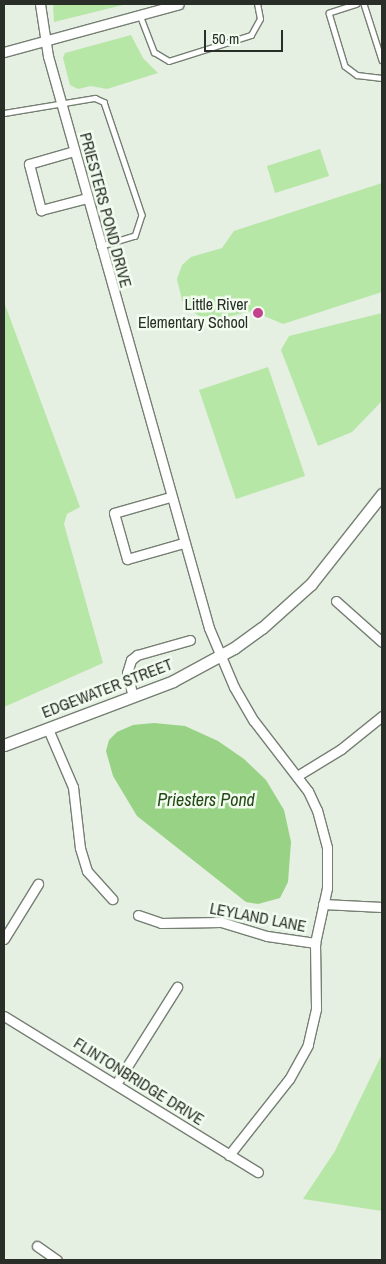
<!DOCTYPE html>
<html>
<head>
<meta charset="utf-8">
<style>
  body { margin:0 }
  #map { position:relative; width:386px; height:1264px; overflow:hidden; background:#e5efe2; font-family:"Archivo Narrow",sans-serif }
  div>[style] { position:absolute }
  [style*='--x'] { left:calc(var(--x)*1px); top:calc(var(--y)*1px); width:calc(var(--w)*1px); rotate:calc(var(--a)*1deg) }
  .green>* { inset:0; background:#b6e7a6 }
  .water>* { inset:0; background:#98d285 }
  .roads { filter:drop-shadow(1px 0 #767f73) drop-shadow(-1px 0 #767f73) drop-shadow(0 1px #767f73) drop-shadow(0 -1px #767f73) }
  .lane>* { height:4.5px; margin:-2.25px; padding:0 2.25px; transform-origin:2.25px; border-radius:2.25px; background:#fff }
  .street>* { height:9px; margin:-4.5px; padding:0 4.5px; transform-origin:4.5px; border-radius:4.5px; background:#fff }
  .secondary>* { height:11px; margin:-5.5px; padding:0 5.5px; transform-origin:5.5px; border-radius:5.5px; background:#fff }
  .dots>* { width:14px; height:14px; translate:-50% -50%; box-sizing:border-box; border:2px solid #f2fcef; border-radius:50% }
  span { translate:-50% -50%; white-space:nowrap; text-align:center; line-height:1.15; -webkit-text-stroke:5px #f2fcef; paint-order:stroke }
  .street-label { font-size:16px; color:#2a2e29 }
  .poi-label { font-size:16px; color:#2a2e29 }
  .right { translate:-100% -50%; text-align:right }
  .water-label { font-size:18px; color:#254a17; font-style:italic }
  .frame { position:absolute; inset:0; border:5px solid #2a2e29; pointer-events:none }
  .scale { position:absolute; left:204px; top:30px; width:79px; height:22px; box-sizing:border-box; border:2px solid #2a2e29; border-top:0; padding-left:6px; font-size:15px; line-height:18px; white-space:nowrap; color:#2a2e29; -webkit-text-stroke:4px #f2fcef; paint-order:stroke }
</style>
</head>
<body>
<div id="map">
  <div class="green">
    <div style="clip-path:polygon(53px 4px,127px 4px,54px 22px)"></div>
    <div style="clip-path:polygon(131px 35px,143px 58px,158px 73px,107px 89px,91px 86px,78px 89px,70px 85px,63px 58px,65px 53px)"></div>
    <div style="clip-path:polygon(320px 149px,329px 176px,275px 193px,267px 166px)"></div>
    <div style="clip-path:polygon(382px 183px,382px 292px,283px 324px,252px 311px,218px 319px,201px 317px,188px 309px,182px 300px,177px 279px,182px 265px,191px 257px,222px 248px,234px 231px)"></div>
    <div style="clip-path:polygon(4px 302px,80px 507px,67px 514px,64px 524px,103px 663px,4px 707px)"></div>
    <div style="clip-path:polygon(382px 313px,382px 401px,352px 432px,318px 446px,281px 350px,289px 336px)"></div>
    <div style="clip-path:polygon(268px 367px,305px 476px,236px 499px,199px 390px)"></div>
    <div style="clip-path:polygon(382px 1054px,382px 1211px,303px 1199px,335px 1151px)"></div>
  </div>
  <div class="water">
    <div style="clip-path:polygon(154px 723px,185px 726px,218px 741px,244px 759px,266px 780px,284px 810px,291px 842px,288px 882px,280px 898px,258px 904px,246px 902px,137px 816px,113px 776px,106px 751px,109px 740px,117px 732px,133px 725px)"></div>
  </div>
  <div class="roads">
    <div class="lane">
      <div style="--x:357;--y:4;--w:29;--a:162"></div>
      <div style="--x:329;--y:13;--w:55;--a:73.2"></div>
      <div style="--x:345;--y:66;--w:15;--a:37"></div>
      <div style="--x:357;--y:75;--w:25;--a:7"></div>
      <div style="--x:364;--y:4;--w:59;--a:72.2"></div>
      <div style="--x:140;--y:15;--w:40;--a:69"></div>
      <div style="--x:154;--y:52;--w:17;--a:31"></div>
      <div style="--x:169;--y:61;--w:86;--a:-17.6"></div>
      <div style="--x:251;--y:35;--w:18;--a:-61"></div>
      <div style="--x:260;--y:19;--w:15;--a:-101"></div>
      <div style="--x:4;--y:113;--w:92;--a:-9.4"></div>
      <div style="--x:95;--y:98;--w:10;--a:24"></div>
      <div style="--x:104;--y:102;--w:119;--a:71.4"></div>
      <div style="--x:142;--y:215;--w:22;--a:108"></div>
      <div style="--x:135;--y:236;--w:37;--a:163"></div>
    </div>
    <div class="street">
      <div style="--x:40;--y:4;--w:53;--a:81.3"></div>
      <div style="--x:48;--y:56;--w:594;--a:74.28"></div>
      <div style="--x:209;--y:628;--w:64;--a:67"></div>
      <div style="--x:234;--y:687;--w:39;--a:60"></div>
      <div style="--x:254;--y:721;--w:88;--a:52.4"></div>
      <div style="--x:308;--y:791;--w:21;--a:65"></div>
      <div style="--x:317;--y:810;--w:39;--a:75"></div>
      <div style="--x:327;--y:848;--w:40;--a:90"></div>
      <div style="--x:327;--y:888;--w:56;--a:102.3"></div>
      <div style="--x:315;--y:943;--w:66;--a:89.1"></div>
      <div style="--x:316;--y:1009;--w:37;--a:103"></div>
      <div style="--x:308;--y:1045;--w:39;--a:119"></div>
      <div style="--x:289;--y:1079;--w:97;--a:128.3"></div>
      <div style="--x:4;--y:52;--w:181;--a:-15.3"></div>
      <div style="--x:74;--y:151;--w:47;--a:163.9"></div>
      <div style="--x:29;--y:164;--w:48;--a:75.4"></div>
      <div style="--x:41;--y:210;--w:48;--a:-14.6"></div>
      <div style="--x:170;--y:497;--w:58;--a:164.1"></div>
      <div style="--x:114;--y:513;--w:48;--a:74.2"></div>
      <div style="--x:127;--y:559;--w:58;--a:-15.9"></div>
      <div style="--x:336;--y:601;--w:62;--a:41.7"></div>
      <div style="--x:133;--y:697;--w:25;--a:-104"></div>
      <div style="--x:127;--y:673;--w:14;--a:-73"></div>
      <div style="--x:131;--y:660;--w:8;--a:-40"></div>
      <div style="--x:137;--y:655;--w:55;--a:-15.8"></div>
      <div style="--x:48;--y:729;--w:63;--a:66.7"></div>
      <div style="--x:73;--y:787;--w:61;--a:83.5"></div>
      <div style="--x:80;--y:848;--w:24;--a:73"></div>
      <div style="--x:87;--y:871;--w:38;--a:48"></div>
      <div style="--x:297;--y:776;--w:52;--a:-31.5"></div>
      <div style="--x:341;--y:749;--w:53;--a:-38.8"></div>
      <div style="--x:323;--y:904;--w:59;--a:2.9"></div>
      <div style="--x:138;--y:915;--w:24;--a:19"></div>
      <div style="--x:161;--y:923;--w:60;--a:-1"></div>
      <div style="--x:221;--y:922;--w:48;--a:16.9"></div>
      <div style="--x:267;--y:936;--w:49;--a:8.3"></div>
      <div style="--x:4;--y:939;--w:65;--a:-58.3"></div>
      <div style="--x:4;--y:1016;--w:298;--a:31.6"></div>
      <div style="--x:116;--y:1084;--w:115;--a:-57.8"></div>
      <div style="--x:37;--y:1246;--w:24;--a:35"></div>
    </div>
    <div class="secondary">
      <div style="--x:4;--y:745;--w:181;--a:-20.7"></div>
      <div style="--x:173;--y:681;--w:69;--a:-28.4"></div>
      <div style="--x:234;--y:648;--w:34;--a:-36"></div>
      <div style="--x:262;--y:628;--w:66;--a:-41.9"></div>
      <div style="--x:311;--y:584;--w:115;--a:-51.7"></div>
    </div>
  </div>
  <div class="dots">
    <div style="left:258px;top:313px;background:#c3428d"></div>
  </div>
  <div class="street-label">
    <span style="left:106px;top:210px;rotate:75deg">PRIESTERS POND DRIVE</span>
    <span style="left:107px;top:688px;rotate:-21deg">EDGEWATER STREET</span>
    <span style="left:258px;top:917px;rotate:11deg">LEYLAND LANE</span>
    <span style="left:139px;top:1081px;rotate:32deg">FLINTONBRIDGE DRIVE</span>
  </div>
  <div class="poi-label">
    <span class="right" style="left:248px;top:313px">Little River<br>Elementary School</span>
  </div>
  <div class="water-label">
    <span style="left:206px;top:800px">Priesters Pond</span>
  </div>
  <div class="frame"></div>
  <div class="scale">50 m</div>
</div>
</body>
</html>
